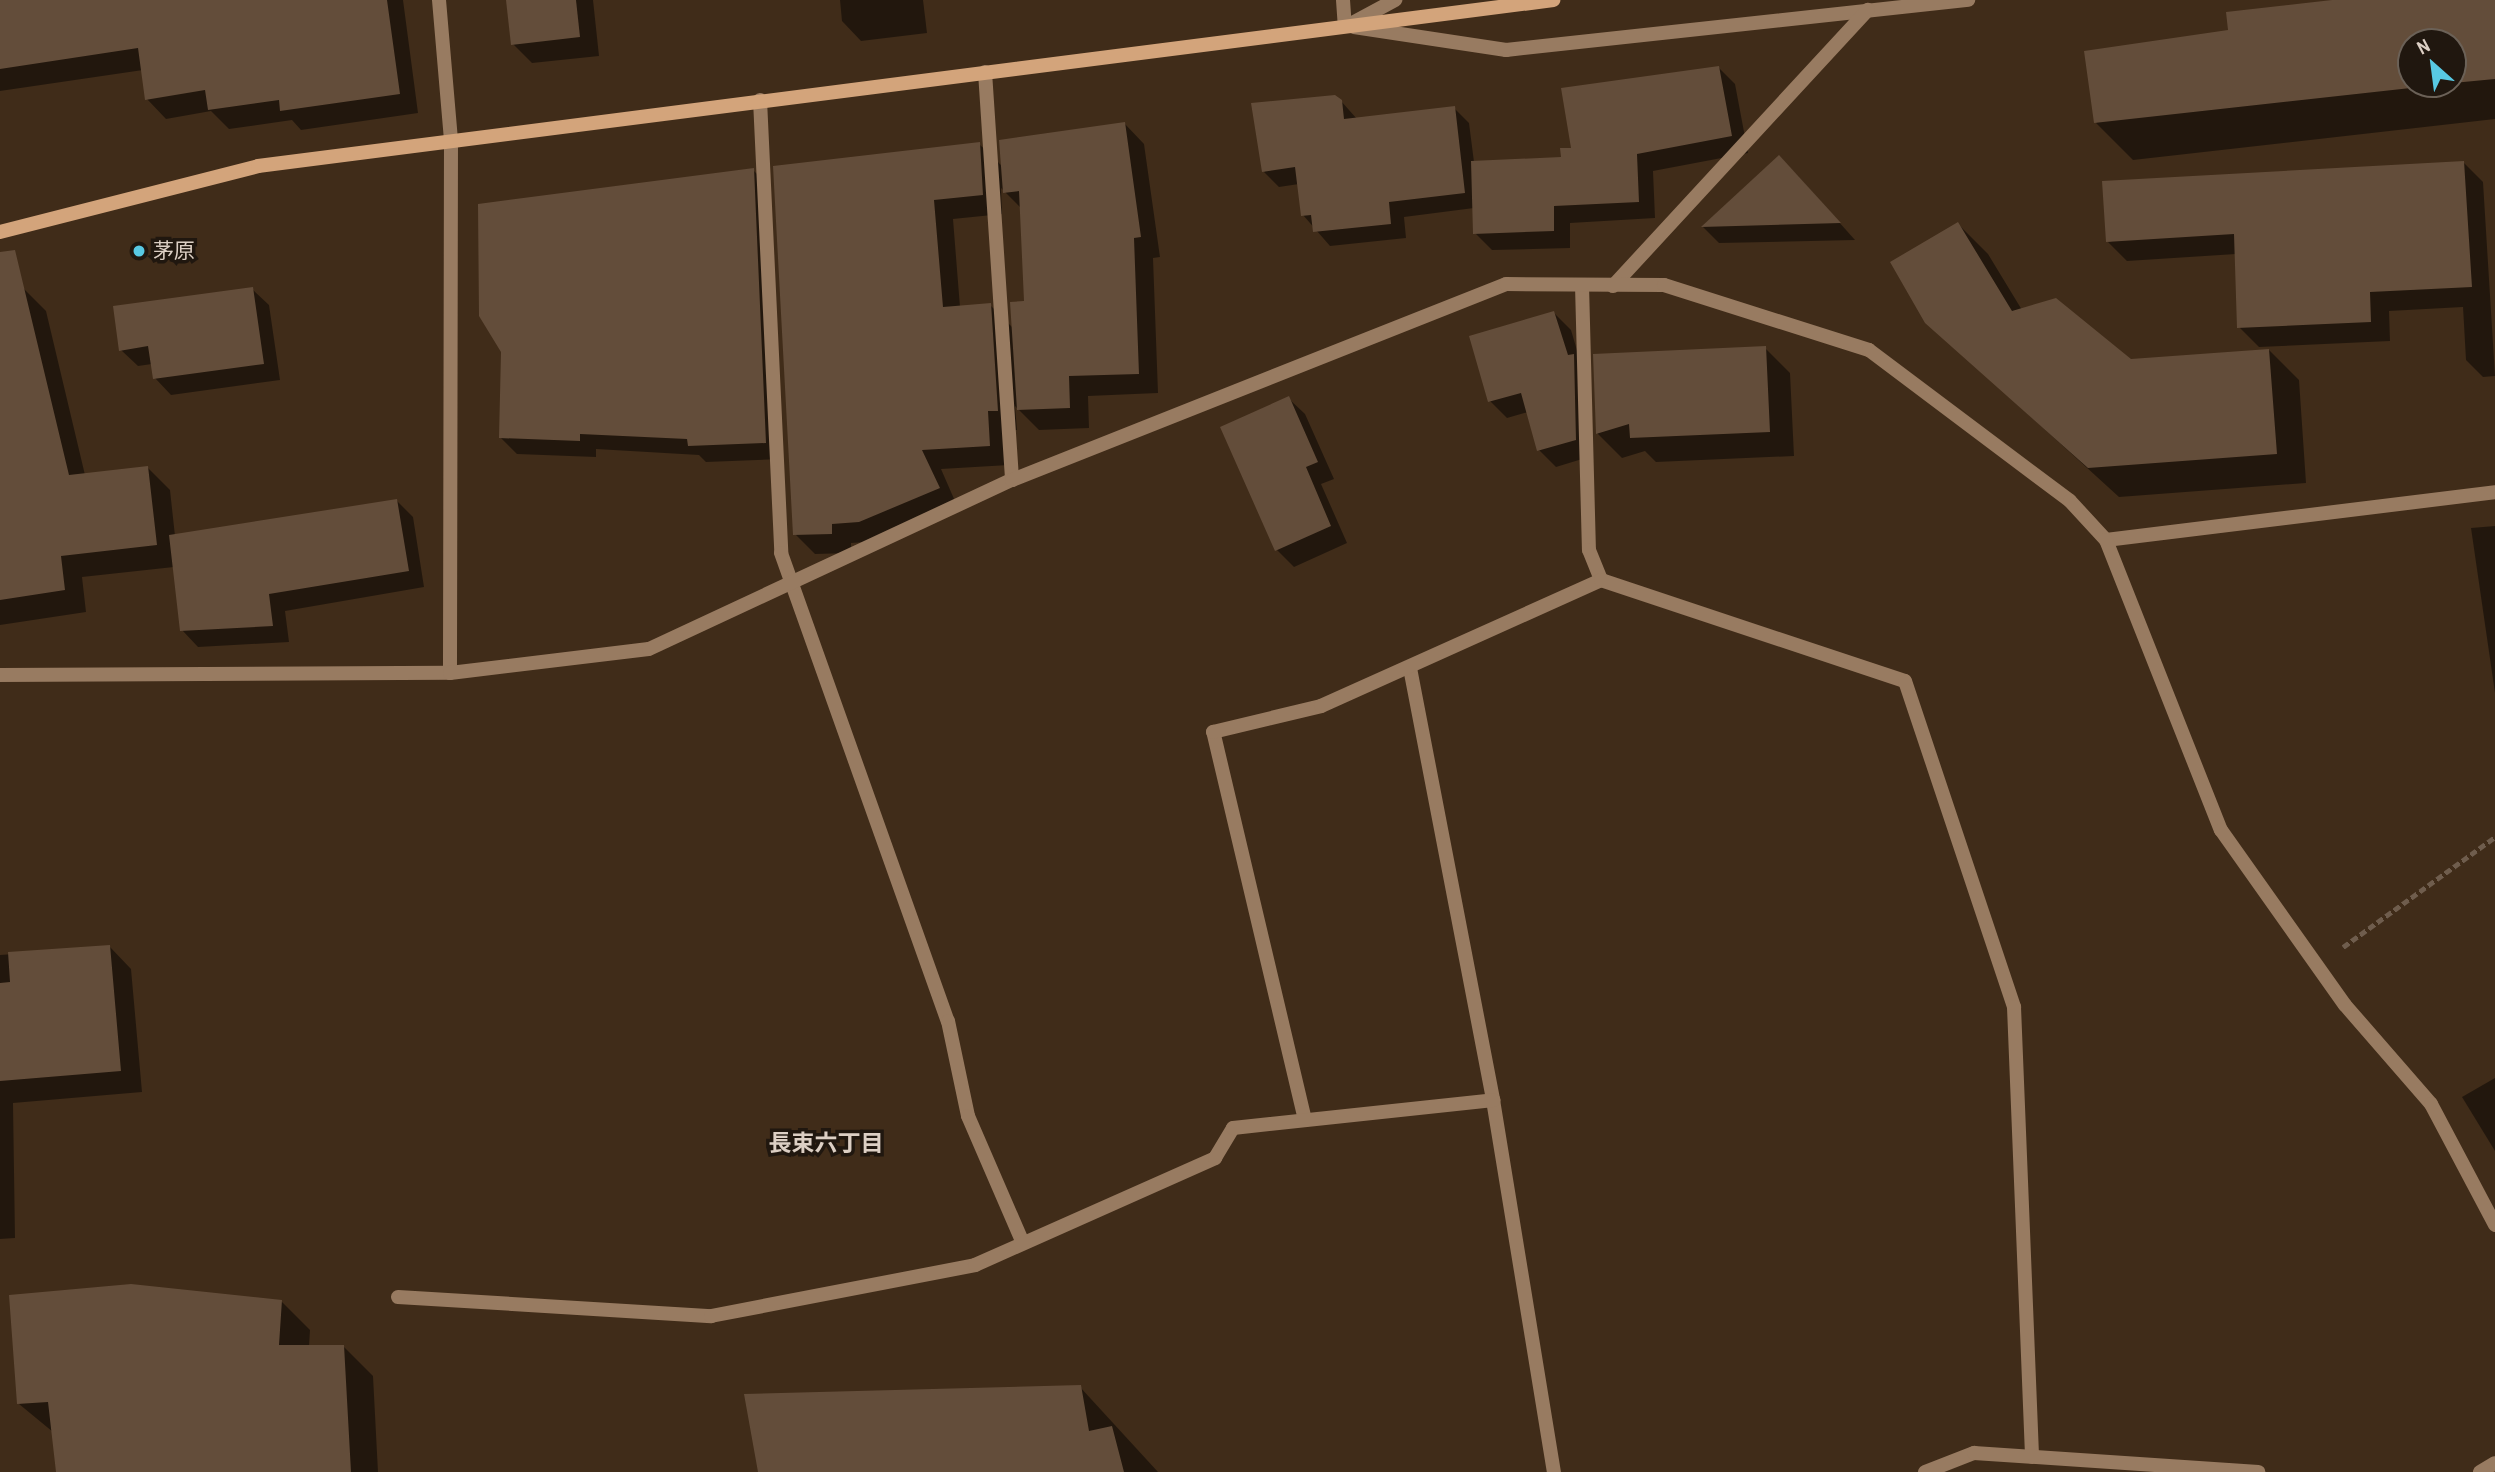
<!DOCTYPE html>
<html>
<head>
<meta charset="utf-8">
<style>
  body { margin:0 }
  #map { position:relative; width:2495px; height:1472px; overflow:hidden; background:#402c19; font-family:"Archivo Narrow","Noto Sans JP",sans-serif }
  div>[style] { position:absolute }
  [style*='--x'] { left:calc(var(--x)*1px); top:calc(var(--y)*1px); width:calc(var(--w)*1px); rotate:calc(var(--a)*1deg) }
  .shadow>* { inset:0; background:#0007 }
  .building>* { inset:0; background:#634d3a }
  .path>* { height:4.5px; margin-top:-2.25px; transform-origin:0; background:repeating-linear-gradient(90deg,#6f5d4d 0 7px,transparent 0 10.5px) }
  .street>* { height:14px; margin:-7px; padding:0 7px; transform-origin:7px; border-radius:7px; background:#987b61 }
  .secondary>* { height:14px; margin:-7px; padding:0 7px; transform-origin:7px; border-radius:7px; background:#d3a47b }
  .dots>* { width:19px; height:19px; translate:-50% -50%; box-sizing:border-box; border:4px solid #20170f; border-radius:50% }
  span { translate:-50% -50%; white-space:nowrap; text-align:center; line-height:1.15; -webkit-text-stroke:7px #20170f; paint-order:stroke }
  .poi-label { font-size:21px; color:#dccfc4 }
  .left { translate:0 -50%; text-align:left }
  .neighbourhood-label { font-size:23px; color:#dccfc4; font-weight:700 }
  .north { position:absolute; left:2397px; top:28px; width:70px; height:70px; box-sizing:border-box; background:#20170f; border:2px solid #6b6157; border-radius:50%; rotate:332deg; font-size:19px; font-weight:700; line-height:28px; text-align:center; color:#dccfc4 }
  .north::after { content:''; display:block; margin:auto; width:24px; height:32px; background:#58c9e3; clip-path:polygon(50% 0,100% 100%,50% 72%,0 100%) }
</style>
</head>
<body>
<div id="map">
  <div class="shadow">
    <div style="clip-path:polygon(0 0,403px 0,418px 113px,301px 130px,292px 120px,229px 129px,211px 111px,166px 119px,147px 99px,143px 70px,0 91px)"></div>
    <div style="clip-path:polygon(508px 0,593px 0,599px 56px,532px 63px,513px 44px)"></div>
    <div style="clip-path:polygon(840px 0,923px 0,927px 33px,861px 41px,842px 21px)"></div>
    <div style="clip-path:polygon(evenodd,2348px 0,2495px 0,2495px 119px,2133px 160px,2096px 123px,2229px 31px,2348px 0,2411px 42px,2453px 42px,2453px 84px,2411px 84px,2411px 42px)"></div>
    <div style="clip-path:polygon(1719px 68px,1735px 84px,1748px 153px,1653px 171px,1655px 218px,1570px 223px,1570px 248px,1492px 250px,1475px 233px,1474px 208px,1404px 217px,1406px 238px,1330px 246px,1303px 215px,1299px 184px,1279px 187px,1264px 172px,1341px 101px,1357px 119px,1454px 108px,1469px 123px,1474px 162px,1562px 159px)"></div>
    <div style="clip-path:polygon(evenodd,1124px 123px,1144px 144px,1160px 257px,1153px 258px,1158px 393px,1088px 396px,1089px 428px,1039px 430px,1015px 406px,1017px 430px,1007px 430px,1009px 465px,941px 469px,958px 508px,880px 541px,851px 543px,851px 553px,815px 554px,795px 534px,775px 167px,979px 144px,1003px 167px,1124px 123px,1001px 188px,1022px 209px,1026px 303px,1013px 328px,990px 305px,960px 307px,953px 219px,1002px 214px,1001px 188px)"></div>
    <div style="clip-path:polygon(1779px 158px,1796px 174px,1855px 240px,1719px 243px,1703px 227px)"></div>
    <div style="clip-path:polygon(2463px 162px,2483px 182px,2495px 376px,2483px 377px,2466px 360px,2463px 307px,2389px 311px,2390px 341px,2259px 347px,2239px 327px,2236px 254px,2127px 261px,2108px 242px)"></div>
    <div style="clip-path:polygon(753px 170px,770px 187px,782px 459px,706px 462px,699px 455px,596px 449px,596px 457px,517px 454px,501px 438px)"></div>
    <div style="clip-path:polygon(1958px 224px,1988px 254px,2022px 310px,2131px 361px,2269px 350px,2299px 380px,2306px 483px,2119px 497px,1927px 322px)"></div>
    <div style="clip-path:polygon(24px 289px,46px 311px,85px 475px,148px 468px,170px 490px,175px 536px,397px 501px,413px 517px,424px 587px,285px 611px,289px 642px,198px 647px,182px 630px,174px 567px,82px 577px,86px 612px,0 625px,0 296px)"></div>
    <div style="clip-path:polygon(252px 289px,269px 305px,280px 380px,171px 395px,155px 378px,152px 364px,138px 366px,121px 350px)"></div>
    <div style="clip-path:polygon(1554px 313px,1571px 330px,1581px 364px,1592px 456px,1556px 467px,1539px 450px,1528px 412px,1507px 418px,1490px 401px)"></div>
    <div style="clip-path:polygon(1765px 348px,1790px 373px,1794px 456px,1656px 462px,1645px 451px,1622px 458px,1597px 433px)"></div>
    <div style="clip-path:polygon(1288px 398px,1305px 414px,1334px 479px,1321px 484px,1347px 543px,1294px 567px,1277px 550px,1222px 428px)"></div>
    <div style="clip-path:polygon(2495px 526px,2495px 693px,2471px 528px)"></div>
    <div style="clip-path:polygon(110px 947px,131px 969px,142px 1092px,13px 1103px,15px 1238px,0 1239px,0 955px)"></div>
    <div style="clip-path:polygon(2495px 1078px,2495px 1151px,2462px 1097px)"></div>
    <div style="clip-path:polygon(281px 1301px,310px 1330px,309px 1347px,344px 1347px,373px 1376px,378px 1472px,58px 1472px,53px 1432px,19px 1404px)"></div>
    <div style="clip-path:polygon(1080px 1387px,1158px 1472px,760px 1472px)"></div>
  </div>
  <div class="building">
    <div style="clip-path:polygon(0 0,387px 0,400px 94px,280px 111px,279px 100px,208px 110px,205px 90px,145px 100px,138px 48px,0 69px)"></div>
    <div style="clip-path:polygon(506px 0,576px 0,580px 37px,511px 45px)"></div>
    <div style="clip-path:polygon(2332px 0,2495px 0,2495px 79px,2453px 83px,2453px 42px,2411px 42px,2411px 84px,2447px 84px,2094px 123px,2084px 51px,2228px 30px,2226px 12px)"></div>
    <div style="clip-path:polygon(1719px 66px,1732px 136px,1637px 154px,1639px 202px,1554px 206px,1554px 231px,1473px 234px,1471px 161px,1561px 157px,1560px 148px,1571px 148px,1561px 88px)"></div>
    <div style="clip-path:polygon(1335px 95px,1342px 100px,1344px 119px,1455px 106px,1465px 193px,1389px 202px,1391px 224px,1313px 232px,1311px 215px,1301px 216px,1295px 167px,1262px 172px,1251px 103px)"></div>
    <div style="clip-path:polygon(1125px 122px,1141px 237px,1134px 238px,1139px 374px,1069px 376px,1070px 408px,1017px 410px,1010px 302px,1024px 301px,1019px 191px,1003px 193px,999px 140px)"></div>
    <div style="clip-path:polygon(980px 142px,983px 195px,934px 200px,943px 307px,991px 303px,998px 411px,988px 411px,990px 446px,922px 450px,940px 488px,859px 522px,832px 524px,832px 534px,793px 535px,773px 166px)"></div>
    <div style="clip-path:polygon(1779px 155px,1841px 223px,1701px 227px)"></div>
    <div style="clip-path:polygon(2464px 161px,2472px 287px,2370px 292px,2371px 322px,2237px 328px,2234px 234px,2106px 242px,2102px 181px)"></div>
    <div style="clip-path:polygon(754px 168px,766px 443px,688px 446px,687px 439px,580px 434px,580px 441px,499px 438px,501px 352px,479px 316px,478px 204px)"></div>
    <div style="clip-path:polygon(1958px 222px,2012px 311px,2056px 298px,2131px 359px,2269px 349px,2277px 454px,2088px 468px,1925px 323px,1890px 262px)"></div>
    <div style="clip-path:polygon(15px 250px,69px 475px,148px 466px,157px 545px,61px 556px,65px 590px,0 600px,0 252px)"></div>
    <div style="clip-path:polygon(253px 287px,264px 364px,153px 379px,148px 346px,119px 351px,113px 306px)"></div>
    <div style="clip-path:polygon(1554px 311px,1568px 355px,1574px 354px,1576px 440px,1537px 451px,1521px 393px,1488px 402px,1469px 336px)"></div>
    <div style="clip-path:polygon(1766px 346px,1770px 432px,1630px 438px,1629px 424px,1596px 434px,1593px 354px)"></div>
    <div style="clip-path:polygon(1289px 396px,1318px 462px,1306px 467px,1331px 526px,1275px 551px,1220px 427px)"></div>
    <div style="clip-path:polygon(397px 499px,409px 571px,269px 594px,273px 626px,180px 631px,169px 535px)"></div>
    <div style="clip-path:polygon(110px 945px,121px 1071px,0 1081px,0 983px,10px 982px,8px 952px)"></div>
    <div style="clip-path:polygon(131px 1284px,282px 1300px,279px 1345px,344px 1345px,351px 1472px,56px 1472px,48px 1402px,17px 1404px,9px 1295px)"></div>
    <div style="clip-path:polygon(1081px 1385px,1089px 1431px,1112px 1426px,1124px 1472px,758px 1472px,744px 1394px)"></div>
  </div>
  <div class="path">
    <div style="--x:2343;--y:947;--w:188;--a:-35.9"></div>
  </div>
  <div class="street">
    <div style="--x:439;--y:0;--w:141;--a:85.1"></div>
    <div style="--x:451;--y:140;--w:533;--a:90.11"></div>
    <div style="--x:1343;--y:0;--w:26;--a:86"></div>
    <div style="--x:1347;--y:26;--w:55;--a:-28.4"></div>
    <div style="--x:1354;--y:27;--w:154;--a:8.6"></div>
    <div style="--x:1506;--y:50;--w:465;--a:-6.2"></div>
    <div style="--x:985;--y:72;--w:409;--a:86.2"></div>
    <div style="--x:760;--y:100;--w:453;--a:87.3"></div>
    <div style="--x:781;--y:553;--w:497;--a:70.4"></div>
    <div style="--x:948;--y:1021;--w:97;--a:78.1"></div>
    <div style="--x:968;--y:1116;--w:138;--a:66.6"></div>
    <div style="--x:1582;--y:285;--w:265;--a:88.5"></div>
    <div style="--x:1589;--y:550;--w:32;--a:68"></div>
    <div style="--x:1613;--y:286;--w:376;--a:-47.3"></div>
    <div style="--x:2106;--y:540;--w:392;--a:-7"></div>
    <div style="--x:1410;--y:668;--w:440;--a:79.1"></div>
    <div style="--x:1493;--y:1100;--w:377;--a:80.7"></div>
    <div style="--x:0;--y:675;--w:450;--a:-0.3"></div>
    <div style="--x:450;--y:673;--w:200;--a:-6.9"></div>
    <div style="--x:649;--y:649;--w:400;--a:-25"></div>
    <div style="--x:1012;--y:480;--w:531;--a:-21.64"></div>
    <div style="--x:1506;--y:284;--w:158;--a:0.4"></div>
    <div style="--x:1664;--y:285;--w:215;--a:17.6"></div>
    <div style="--x:1869;--y:350;--w:251;--a:36.9"></div>
    <div style="--x:2070;--y:501;--w:53;--a:47.3"></div>
    <div style="--x:2106;--y:540;--w:312;--a:68.4"></div>
    <div style="--x:2221;--y:830;--w:214;--a:54.7"></div>
    <div style="--x:2345;--y:1005;--w:131;--a:49"></div>
    <div style="--x:2431;--y:1104;--w:137;--a:62.1"></div>
    <div style="--x:1305;--y:1120;--w:399;--a:-103.3"></div>
    <div style="--x:1213;--y:732;--w:111;--a:-13.5"></div>
    <div style="--x:1321;--y:706;--w:307;--a:-24.2"></div>
    <div style="--x:1601;--y:580;--w:320;--a:18.4"></div>
    <div style="--x:1905;--y:681;--w:344;--a:71.5"></div>
    <div style="--x:2014;--y:1007;--w:450;--a:87.7"></div>
    <div style="--x:398;--y:1297;--w:314;--a:3.5"></div>
    <div style="--x:711;--y:1316;--w:269;--a:-10.9"></div>
    <div style="--x:975;--y:1265;--w:263;--a:-24"></div>
    <div style="--x:1215;--y:1158;--w:35;--a:-59"></div>
    <div style="--x:1233;--y:1128;--w:262;--a:-6.1"></div>
    <div style="--x:1925;--y:1472;--w:53;--a:-21.2"></div>
    <div style="--x:1974;--y:1453;--w:285;--a:3.8"></div>
    <div style="--x:2480;--y:1472;--w:17;--a:-31"></div>
  </div>
  <div class="secondary">
    <div style="--x:0;--y:232;--w:266;--a:-14.3"></div>
    <div style="--x:258;--y:166;--w:1306;--a:-7.3"></div>
  </div>
  <div class="dots">
    <div style="left:139px;top:251px;background:#58c9e3"></div>
  </div>
  <div class="poi-label">
    <span class="left" style="left:153px;top:251px">茅原</span>
  </div>
  <div class="neighbourhood-label">
    <span style="left:826px;top:1143px">長束六丁目</span>
  </div>
  <div class="north">N</div>
</div>
</body>
</html>
